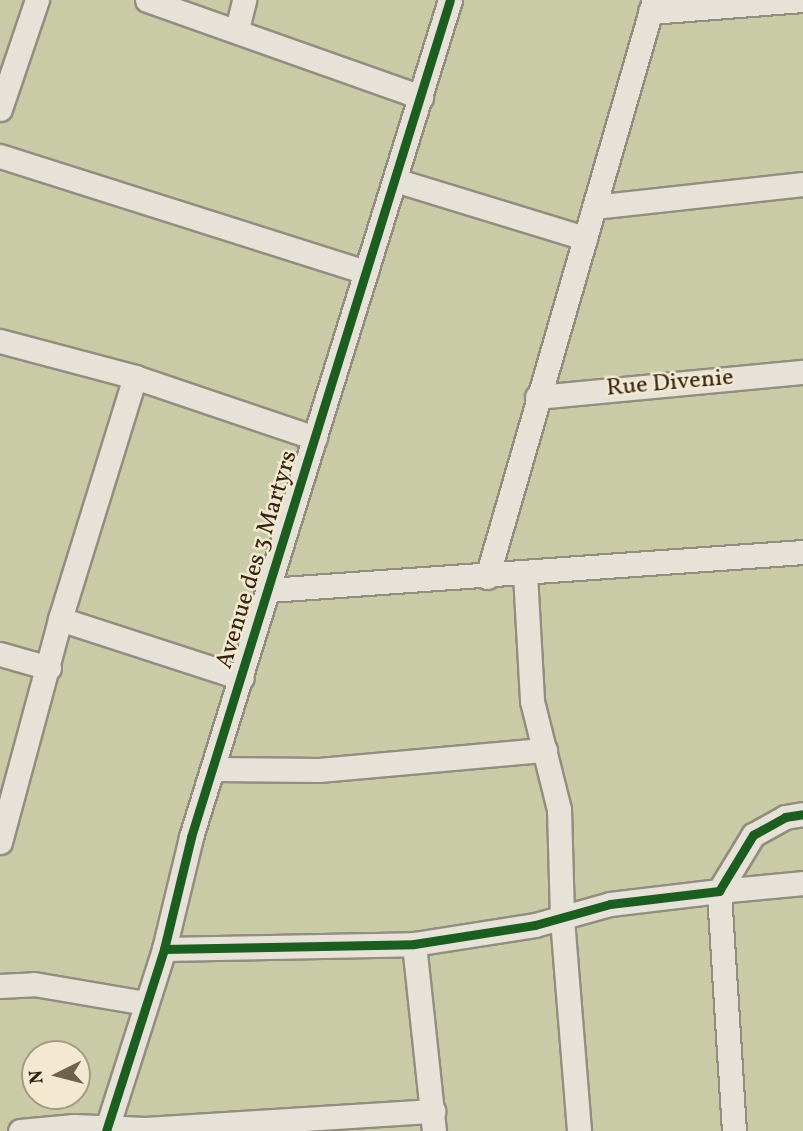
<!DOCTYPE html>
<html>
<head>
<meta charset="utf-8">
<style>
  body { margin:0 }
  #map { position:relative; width:803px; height:1131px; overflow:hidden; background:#dfd7c3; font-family:Vollkorn,serif }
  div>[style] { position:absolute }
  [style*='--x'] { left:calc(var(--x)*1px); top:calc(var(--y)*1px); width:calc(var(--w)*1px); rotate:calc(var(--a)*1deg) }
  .green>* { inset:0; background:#c9cba6 }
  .roads { filter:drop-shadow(2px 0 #938c7f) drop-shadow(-2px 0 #938c7f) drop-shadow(0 2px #938c7f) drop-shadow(0 -2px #938c7f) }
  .minor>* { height:23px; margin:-11.5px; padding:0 11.5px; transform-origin:11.5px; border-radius:11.5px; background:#e7e2d7 }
  .cycleway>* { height:9px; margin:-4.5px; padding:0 4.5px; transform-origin:4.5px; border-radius:4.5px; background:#1b5e20 }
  span { translate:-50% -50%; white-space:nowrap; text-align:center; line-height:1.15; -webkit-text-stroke:5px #f3e9d0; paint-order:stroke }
  .street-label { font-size:24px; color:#342210 }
  .north { position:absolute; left:21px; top:1040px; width:70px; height:70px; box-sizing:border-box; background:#f3e9d0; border:2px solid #a79983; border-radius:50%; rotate:264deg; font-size:19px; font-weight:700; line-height:28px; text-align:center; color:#342210 }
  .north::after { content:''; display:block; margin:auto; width:24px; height:32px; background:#70614f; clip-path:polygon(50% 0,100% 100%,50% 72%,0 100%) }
</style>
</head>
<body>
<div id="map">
  <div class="green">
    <div style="clip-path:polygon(evenodd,0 0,803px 0,803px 1131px,0 1131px,0 0,35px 1054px,77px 1054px,77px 1096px,35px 1096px,35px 1054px)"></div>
  </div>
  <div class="roads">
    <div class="minor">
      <div style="--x:147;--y:0;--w:291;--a:19.5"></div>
      <div style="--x:650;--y:12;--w:153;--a:-4.5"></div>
      <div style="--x:237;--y:29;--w:30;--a:-76"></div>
      <div style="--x:0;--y:109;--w:115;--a:-71.3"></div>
      <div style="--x:0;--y:156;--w:384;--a:17.6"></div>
      <div style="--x:395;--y:180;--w:199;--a:17"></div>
      <div style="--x:594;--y:207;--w:210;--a:-6.3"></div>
      <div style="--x:0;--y:341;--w:140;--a:14.9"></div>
      <div style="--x:135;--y:377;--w:190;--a:18.7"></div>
      <div style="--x:537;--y:397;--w:267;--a:-5.4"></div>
      <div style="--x:525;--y:574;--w:127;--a:86.8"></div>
      <div style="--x:532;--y:701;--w:111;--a:76"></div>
      <div style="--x:559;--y:809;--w:110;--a:88.4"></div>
      <div style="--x:562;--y:919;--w:213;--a:85.4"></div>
      <div style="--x:487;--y:577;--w:601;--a:-73.86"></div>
      <div style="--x:269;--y:590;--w:535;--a:-4.07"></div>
      <div style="--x:60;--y:619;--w:191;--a:18"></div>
      <div style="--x:0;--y:654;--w:51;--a:15.9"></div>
      <div style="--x:215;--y:769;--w:104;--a:0.6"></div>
      <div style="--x:319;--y:770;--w:227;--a:-5.1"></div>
      <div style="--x:0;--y:842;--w:231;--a:-74.9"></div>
      <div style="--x:60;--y:619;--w:253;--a:-72.8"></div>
      <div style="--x:414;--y:944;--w:188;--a:83.9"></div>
      <div style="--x:164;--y:949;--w:250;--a:-1.1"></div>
      <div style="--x:414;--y:944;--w:122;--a:-8.9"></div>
      <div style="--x:535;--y:925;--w:78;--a:-15.6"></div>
      <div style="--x:610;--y:904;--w:110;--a:-6.8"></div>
      <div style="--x:719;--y:891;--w:66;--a:-58.7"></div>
      <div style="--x:753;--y:835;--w:37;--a:-29"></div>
      <div style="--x:785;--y:817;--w:18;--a:-9"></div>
      <div style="--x:0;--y:986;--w:34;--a:-3"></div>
      <div style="--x:34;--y:984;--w:113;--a:9.7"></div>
      <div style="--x:20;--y:1131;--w:54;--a:-5.3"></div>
      <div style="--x:74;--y:1126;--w:71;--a:2.4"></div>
      <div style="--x:145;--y:1129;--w:289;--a:-3.6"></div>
      <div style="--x:106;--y:1131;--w:191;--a:-72.3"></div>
      <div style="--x:164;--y:949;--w:115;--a:-76.4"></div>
      <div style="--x:191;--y:837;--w:876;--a:-72.81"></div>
      <div style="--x:734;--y:1131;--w:240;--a:-93.6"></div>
      <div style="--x:719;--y:891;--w:84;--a:-5.4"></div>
    </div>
  </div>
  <div class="cycleway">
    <div style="--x:164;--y:949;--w:250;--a:-1.1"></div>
    <div style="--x:414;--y:944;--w:122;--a:-8.9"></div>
    <div style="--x:535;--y:925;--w:78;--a:-15.6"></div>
    <div style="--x:610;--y:904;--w:110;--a:-6.8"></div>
    <div style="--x:719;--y:891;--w:66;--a:-58.7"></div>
    <div style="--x:753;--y:835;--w:37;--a:-29"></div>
    <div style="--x:785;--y:817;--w:18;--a:-9"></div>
    <div style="--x:106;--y:1131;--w:191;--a:-72.3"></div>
    <div style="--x:164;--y:949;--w:115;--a:-76.4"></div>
    <div style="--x:191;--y:837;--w:876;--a:-72.81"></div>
  </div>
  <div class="street-label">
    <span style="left:670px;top:384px;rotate:-5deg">Rue Divenie</span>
    <span style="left:258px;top:560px;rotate:-73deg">Avenue des 3 Martyrs</span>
  </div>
  <div class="north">N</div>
</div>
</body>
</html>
